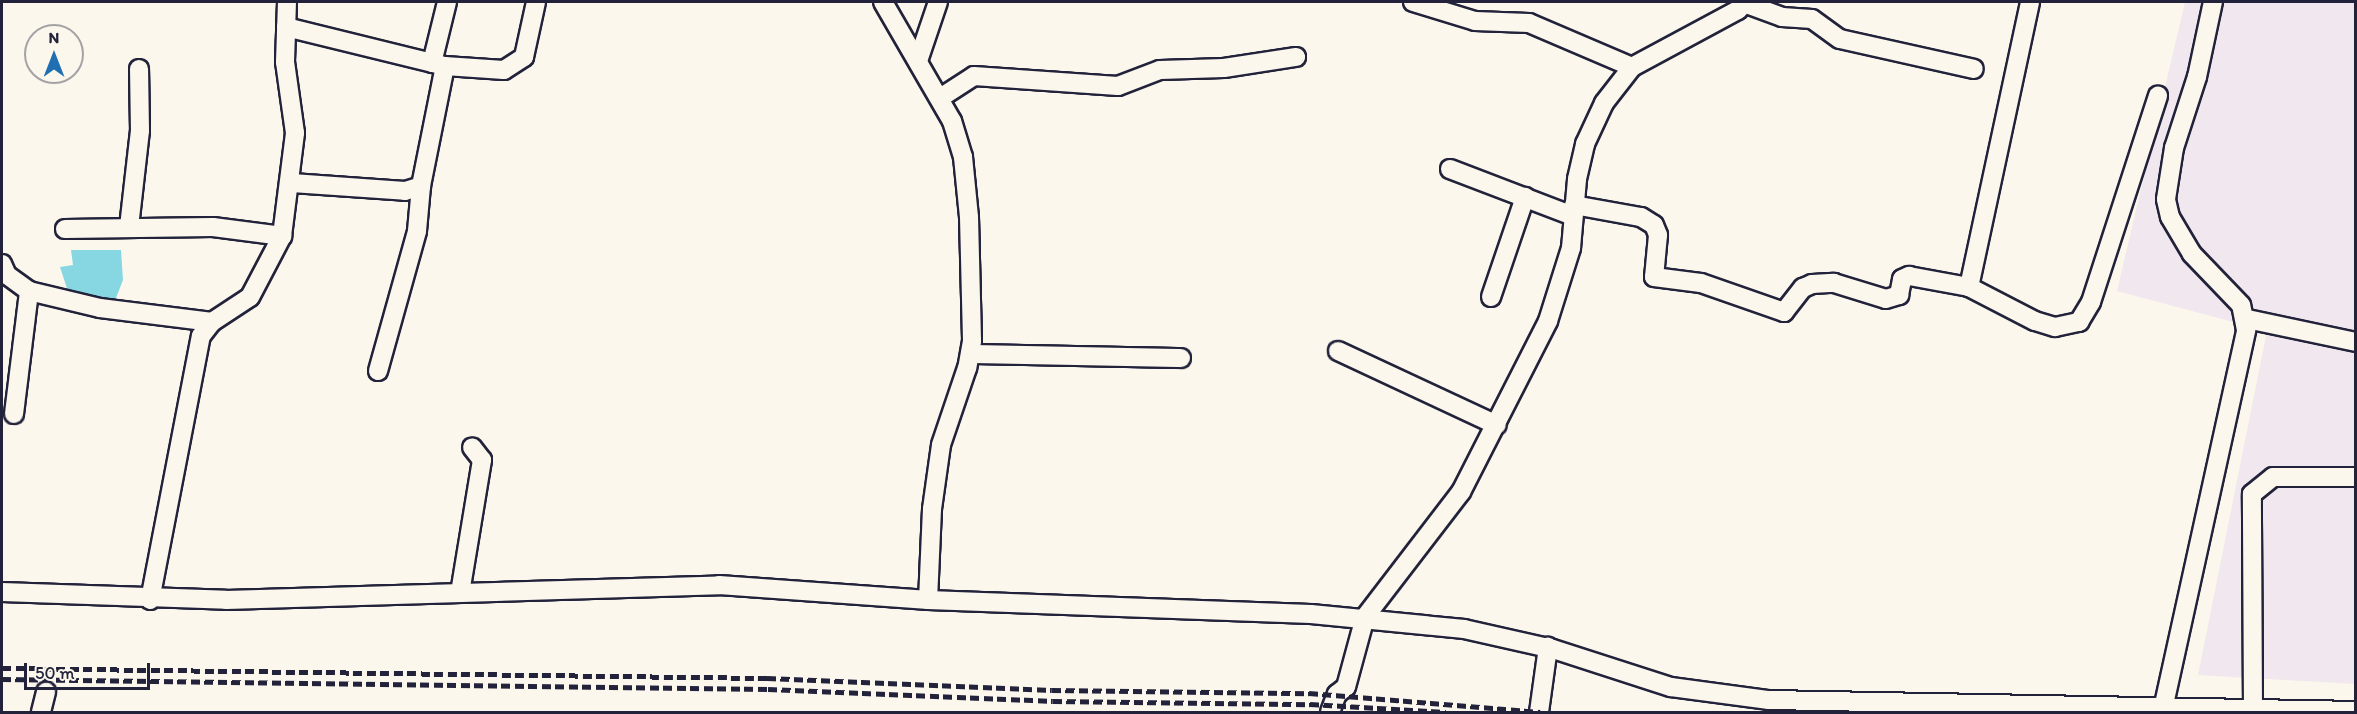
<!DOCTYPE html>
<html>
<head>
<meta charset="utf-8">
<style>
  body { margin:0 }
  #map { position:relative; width:2357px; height:714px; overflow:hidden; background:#fbf7ec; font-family:Itim,sans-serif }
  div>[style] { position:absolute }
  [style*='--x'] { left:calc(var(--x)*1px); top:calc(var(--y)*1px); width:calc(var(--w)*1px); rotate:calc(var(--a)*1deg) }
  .built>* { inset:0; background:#f1e7ee }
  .water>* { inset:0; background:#87d7e2 }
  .roads { filter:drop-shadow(2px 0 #22223b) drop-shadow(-2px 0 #22223b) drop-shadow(0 2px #22223b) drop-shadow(0 -2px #22223b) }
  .minor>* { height:18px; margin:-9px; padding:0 9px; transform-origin:9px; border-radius:9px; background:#fbf7ec }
  .rail>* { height:4.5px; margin-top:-2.25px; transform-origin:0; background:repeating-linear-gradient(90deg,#22223b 0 9px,transparent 0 13.5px) }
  span { translate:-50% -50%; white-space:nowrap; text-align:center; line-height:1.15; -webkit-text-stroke:4.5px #fbf7ec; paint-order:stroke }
  .frame { position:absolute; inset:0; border:3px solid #22223b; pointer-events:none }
  .north { position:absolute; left:24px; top:24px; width:60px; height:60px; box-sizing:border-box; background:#fbf7ec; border:2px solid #a4a2a5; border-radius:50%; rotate:0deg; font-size:16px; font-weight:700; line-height:24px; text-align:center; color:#22223b }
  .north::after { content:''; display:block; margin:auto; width:21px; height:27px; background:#1f6fb2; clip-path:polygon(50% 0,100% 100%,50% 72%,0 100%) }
  .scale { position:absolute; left:24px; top:663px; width:126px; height:27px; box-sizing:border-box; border:3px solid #22223b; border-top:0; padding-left:8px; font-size:18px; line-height:21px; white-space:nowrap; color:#22223b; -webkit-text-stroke:4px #fbf7ec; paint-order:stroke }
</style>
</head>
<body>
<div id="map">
  <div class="built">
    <div style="clip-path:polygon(2185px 2px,2355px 2px,2355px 684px,2198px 675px,2267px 331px,2117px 291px)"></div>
  </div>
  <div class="water">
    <div style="clip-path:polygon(71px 250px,121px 250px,123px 280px,109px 316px,74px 310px,60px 267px,73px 265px)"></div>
  </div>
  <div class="roads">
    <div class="minor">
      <div style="--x:883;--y:2;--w:138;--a:59.9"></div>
      <div style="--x:952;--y:121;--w:38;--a:73"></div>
      <div style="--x:963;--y:157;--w:60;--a:84.3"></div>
      <div style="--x:969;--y:217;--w:124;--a:88.6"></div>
      <div style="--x:972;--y:341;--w:27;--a:100"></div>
      <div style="--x:967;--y:368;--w:81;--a:108.7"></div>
      <div style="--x:941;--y:445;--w:65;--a:98"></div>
      <div style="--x:932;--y:509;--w:91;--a:92.5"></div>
      <div style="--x:1413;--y:2;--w:65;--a:17"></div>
      <div style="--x:1475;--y:21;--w:54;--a:2.1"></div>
      <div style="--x:1529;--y:23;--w:112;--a:23.1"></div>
      <div style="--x:1744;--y:3;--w:40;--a:20.2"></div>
      <div style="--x:1782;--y:17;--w:30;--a:4"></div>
      <div style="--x:1812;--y:19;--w:34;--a:36"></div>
      <div style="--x:1840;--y:39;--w:137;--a:12.6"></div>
      <div style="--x:286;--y:27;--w:164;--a:13.8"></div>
      <div style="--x:445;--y:66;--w:59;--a:3.9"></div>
      <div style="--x:504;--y:70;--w:24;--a:-33"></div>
      <div style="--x:524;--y:57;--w:56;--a:-77.7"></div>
      <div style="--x:919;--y:58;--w:59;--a:-71.3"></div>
      <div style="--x:432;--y:63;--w:63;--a:-76.2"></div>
      <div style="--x:940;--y:98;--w:40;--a:-32.9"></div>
      <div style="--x:974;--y:76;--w:144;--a:4"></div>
      <div style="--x:1118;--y:86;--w:45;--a:-20.9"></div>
      <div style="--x:1160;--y:70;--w:64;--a:-1.8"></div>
      <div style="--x:1224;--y:68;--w:73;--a:-8.7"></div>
      <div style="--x:1450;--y:169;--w:132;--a:20.9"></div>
      <div style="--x:292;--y:183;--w:113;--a:4"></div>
      <div style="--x:405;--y:191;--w:17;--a:-17"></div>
      <div style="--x:421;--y:186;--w:122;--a:-78.7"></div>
      <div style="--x:1574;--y:205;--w:68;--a:10.2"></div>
      <div style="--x:1641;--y:217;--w:15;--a:32"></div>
      <div style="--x:1654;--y:225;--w:11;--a:68"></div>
      <div style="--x:1658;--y:235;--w:42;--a:95.4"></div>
      <div style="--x:1654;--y:277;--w:47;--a:7.3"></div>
      <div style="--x:1701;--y:283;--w:88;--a:19.3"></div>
      <div style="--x:1784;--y:312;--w:31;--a:-52"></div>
      <div style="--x:1803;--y:288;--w:10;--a:-24"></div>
      <div style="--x:1812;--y:284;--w:22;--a:-3"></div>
      <div style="--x:1834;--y:283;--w:54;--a:17.1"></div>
      <div style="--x:1886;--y:299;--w:14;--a:-17"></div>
      <div style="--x:1899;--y:295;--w:16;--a:-79"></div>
      <div style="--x:1902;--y:279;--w:8;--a:-23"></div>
      <div style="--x:1909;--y:276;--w:61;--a:10.4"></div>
      <div style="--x:1969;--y:287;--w:291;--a:-77.9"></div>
      <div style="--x:129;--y:227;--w:97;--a:-83.5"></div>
      <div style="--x:140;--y:131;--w:62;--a:-90.9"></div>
      <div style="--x:65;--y:229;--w:148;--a:-0.8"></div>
      <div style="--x:213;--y:227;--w:70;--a:7.4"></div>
      <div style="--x:2;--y:264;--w:12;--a:66"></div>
      <div style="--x:7;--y:275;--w:27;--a:36"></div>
      <div style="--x:29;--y:291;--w:73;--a:13.5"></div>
      <div style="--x:100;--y:308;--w:113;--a:7.1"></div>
      <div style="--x:1969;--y:287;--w:74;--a:27.3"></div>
      <div style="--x:2035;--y:321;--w:21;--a:17"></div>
      <div style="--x:2055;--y:327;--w:25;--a:-12"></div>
      <div style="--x:2079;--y:322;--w:23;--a:-59"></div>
      <div style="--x:2091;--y:302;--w:217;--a:-72"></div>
      <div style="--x:1491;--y:297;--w:106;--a:-71.2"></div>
      <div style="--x:2247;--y:319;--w:111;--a:11.9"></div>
      <div style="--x:1338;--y:351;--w:175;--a:25"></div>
      <div style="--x:970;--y:354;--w:211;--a:1.1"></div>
      <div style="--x:378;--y:371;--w:145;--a:-74.4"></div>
      <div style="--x:417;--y:231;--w:45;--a:-84.9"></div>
      <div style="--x:14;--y:414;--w:124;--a:-83"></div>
      <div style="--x:2;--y:592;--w:224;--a:2"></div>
      <div style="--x:226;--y:600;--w:493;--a:-1.7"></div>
      <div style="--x:719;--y:585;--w:210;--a:4.1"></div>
      <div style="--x:928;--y:600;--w:383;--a:2.1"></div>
      <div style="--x:1311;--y:614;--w:154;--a:5.6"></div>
      <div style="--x:1464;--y:629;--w:91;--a:12.7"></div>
      <div style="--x:1553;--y:649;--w:124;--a:17.9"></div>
      <div style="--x:1671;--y:687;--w:99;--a:7.6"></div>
      <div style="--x:1769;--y:700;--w:587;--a:1.07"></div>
      <div style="--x:460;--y:593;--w:135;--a:-80.6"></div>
      <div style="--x:482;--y:460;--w:16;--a:-128"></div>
      <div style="--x:150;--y:600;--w:269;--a:-79.1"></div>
      <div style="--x:201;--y:336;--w:18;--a:-52"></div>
      <div style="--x:212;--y:322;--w:45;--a:-33.3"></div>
      <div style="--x:250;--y:297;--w:69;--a:-62.3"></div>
      <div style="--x:282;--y:236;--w:104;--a:-82.8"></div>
      <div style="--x:295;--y:133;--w:72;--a:-98"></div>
      <div style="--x:285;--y:62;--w:60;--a:-88.1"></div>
      <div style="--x:2163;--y:709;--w:388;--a:-77.6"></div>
      <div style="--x:2246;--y:330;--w:25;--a:-101"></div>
      <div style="--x:2241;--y:305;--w:71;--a:-133.9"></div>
      <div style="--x:2192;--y:254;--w:43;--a:-120.7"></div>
      <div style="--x:2170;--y:217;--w:18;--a:-103"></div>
      <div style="--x:2166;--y:199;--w:52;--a:-81.1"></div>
      <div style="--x:2174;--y:148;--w:75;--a:-72.1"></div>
      <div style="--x:2197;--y:77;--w:77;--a:-78"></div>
      <div style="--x:2253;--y:710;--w:216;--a:-90.3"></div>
      <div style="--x:2252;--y:494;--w:27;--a:-39"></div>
      <div style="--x:2273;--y:477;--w:83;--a:0"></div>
      <div style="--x:41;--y:712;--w:21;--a:-76"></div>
      <div style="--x:1330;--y:712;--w:19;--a:-69"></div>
      <div style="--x:1337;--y:694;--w:11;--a:-38"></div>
      <div style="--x:1346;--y:687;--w:73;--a:-74.8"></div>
      <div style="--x:1365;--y:617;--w:158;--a:-52.5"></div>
      <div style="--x:1461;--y:492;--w:192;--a:-63"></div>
      <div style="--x:1548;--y:321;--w:77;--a:-72.5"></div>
      <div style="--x:1571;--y:248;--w:69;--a:-85"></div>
      <div style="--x:1577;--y:179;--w:36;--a:-77"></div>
      <div style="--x:1585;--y:144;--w:45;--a:-65.1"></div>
      <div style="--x:1604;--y:103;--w:46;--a:-52.1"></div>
      <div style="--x:1632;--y:67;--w:120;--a:-28.3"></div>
      <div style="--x:1738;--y:10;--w:11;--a:-45"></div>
      <div style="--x:1539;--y:712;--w:66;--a:-82.1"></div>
    </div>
  </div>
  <div class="rail">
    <div style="--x:2;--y:668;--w:765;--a:0.75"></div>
    <div style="--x:767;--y:678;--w:285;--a:2.4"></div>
    <div style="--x:1052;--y:690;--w:257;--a:0.7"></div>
    <div style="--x:1309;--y:693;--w:232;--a:4.7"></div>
    <div style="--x:2;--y:679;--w:766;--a:0.75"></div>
    <div style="--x:768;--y:689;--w:285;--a:2.4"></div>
    <div style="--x:1053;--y:701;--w:257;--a:0.7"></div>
    <div style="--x:1310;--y:704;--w:136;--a:3.4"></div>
  </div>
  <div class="frame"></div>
  <div class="north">N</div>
  <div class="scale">50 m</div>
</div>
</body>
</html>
